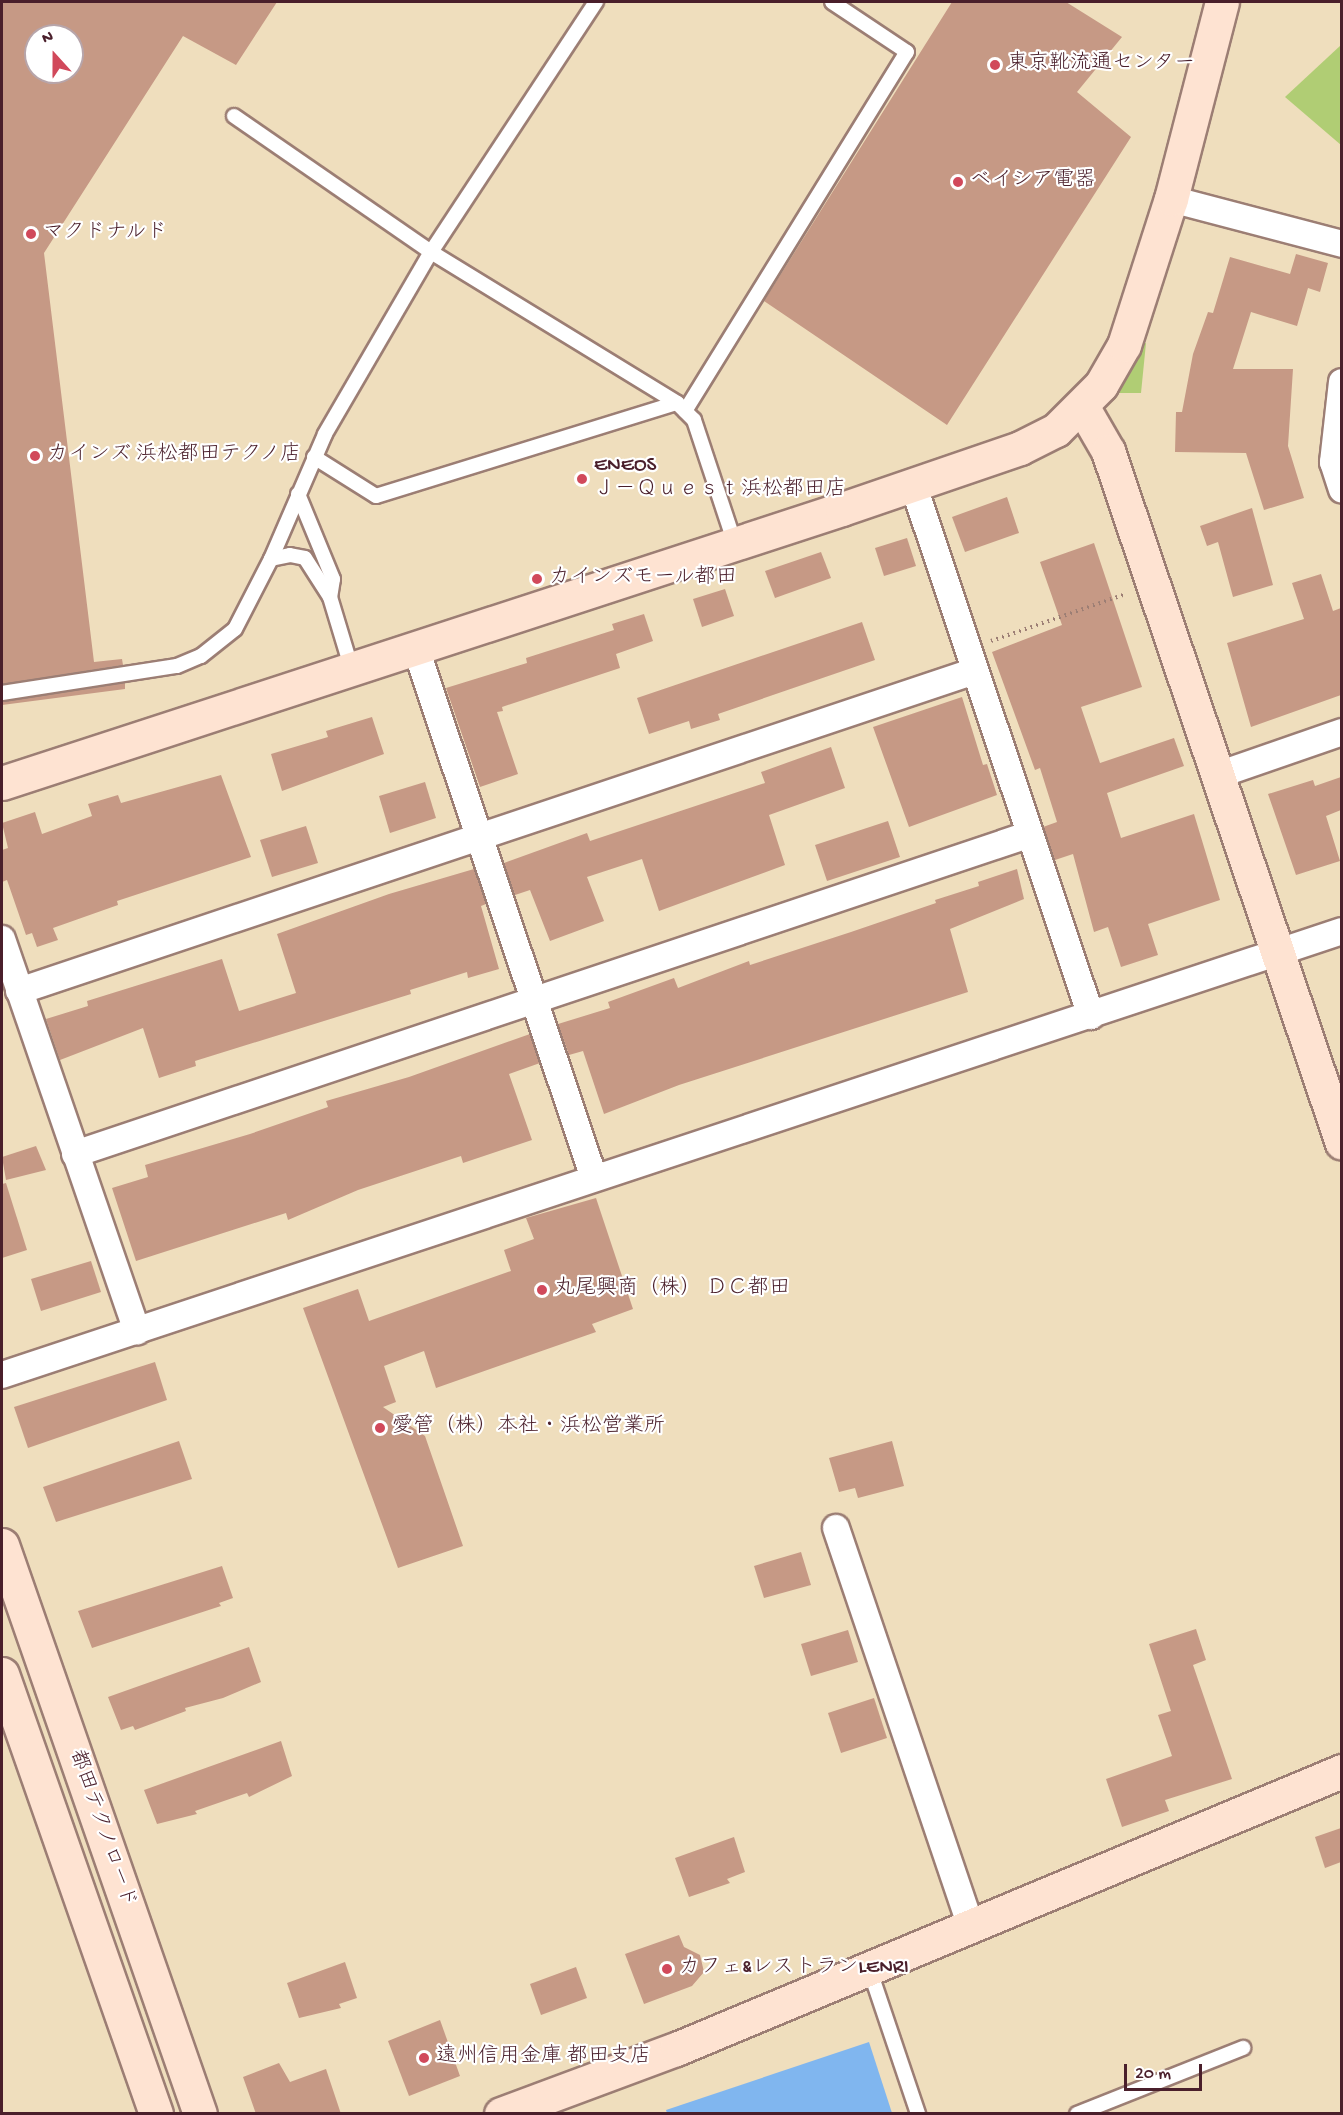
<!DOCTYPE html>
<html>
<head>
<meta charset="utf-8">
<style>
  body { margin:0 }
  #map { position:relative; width:1343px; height:2115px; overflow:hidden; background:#efdebd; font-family:"Gochi Hand","Klee One",sans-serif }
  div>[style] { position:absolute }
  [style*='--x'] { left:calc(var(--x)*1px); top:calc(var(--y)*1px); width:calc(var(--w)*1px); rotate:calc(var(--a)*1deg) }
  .green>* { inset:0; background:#b0cd74 }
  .water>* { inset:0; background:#80b6ef }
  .building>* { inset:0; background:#c69985 }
  .path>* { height:4px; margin-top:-2px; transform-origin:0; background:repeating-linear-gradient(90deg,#9c7e74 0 1.5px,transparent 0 6px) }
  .roads { filter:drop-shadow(2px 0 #9c7e74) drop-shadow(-2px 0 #9c7e74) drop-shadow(0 2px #9c7e74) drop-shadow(0 -2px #9c7e74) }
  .lane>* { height:14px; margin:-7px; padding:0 7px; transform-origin:7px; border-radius:7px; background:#fff }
  .street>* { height:26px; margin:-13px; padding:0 13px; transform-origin:13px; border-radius:13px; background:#fff }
  .secondary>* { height:33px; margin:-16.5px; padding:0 16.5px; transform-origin:16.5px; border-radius:16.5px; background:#fee3d2 }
  .dots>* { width:16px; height:16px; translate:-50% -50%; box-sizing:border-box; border:3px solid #fff; border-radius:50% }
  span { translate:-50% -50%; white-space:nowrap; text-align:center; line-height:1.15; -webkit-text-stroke:4.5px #fff; paint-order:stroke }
  .poi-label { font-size:21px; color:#4a1f2b }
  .left { translate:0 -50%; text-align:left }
  .street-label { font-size:21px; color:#4a1f2b }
  .frame { position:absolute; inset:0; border:3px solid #4a1f2b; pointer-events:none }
  .north { position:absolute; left:24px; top:24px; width:60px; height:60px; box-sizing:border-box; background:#fff; border:2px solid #b7a5aa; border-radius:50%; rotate:339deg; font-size:16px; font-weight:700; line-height:24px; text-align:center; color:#4a1f2b }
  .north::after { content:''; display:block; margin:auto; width:21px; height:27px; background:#d1495b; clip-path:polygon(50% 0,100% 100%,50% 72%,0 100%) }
  .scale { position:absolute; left:1124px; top:2064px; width:78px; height:27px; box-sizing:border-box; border:3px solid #4a1f2b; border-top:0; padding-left:8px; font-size:18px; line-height:21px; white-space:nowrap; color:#4a1f2b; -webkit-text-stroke:4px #fff; paint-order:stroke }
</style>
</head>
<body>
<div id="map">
  <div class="green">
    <div style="clip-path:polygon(1341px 45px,1341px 145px,1285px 97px)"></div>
    <div style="clip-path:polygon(1146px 343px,1141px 393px,1119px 393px,1118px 385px,1142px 344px)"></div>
  </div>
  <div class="water">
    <div style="clip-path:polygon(869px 2042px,892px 2113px,667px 2113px,666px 2110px)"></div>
  </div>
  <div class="building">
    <div style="clip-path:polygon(evenodd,2px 2px,277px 2px,236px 65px,183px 36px,44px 253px,94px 662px,122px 659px,123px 665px,2px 684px,2px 2px,36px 36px,72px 36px,72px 72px,36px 72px,36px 36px)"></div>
    <div style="clip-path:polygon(952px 2px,1066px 2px,1122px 37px,1077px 92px,1131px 137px,947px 425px,764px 301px)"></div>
    <div style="clip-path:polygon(1296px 254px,1328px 263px,1320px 292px,1308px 288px,1297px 326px,1251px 312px,1233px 369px,1293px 369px,1288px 446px,1304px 498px,1264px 510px,1246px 453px,1175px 452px,1176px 412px,1182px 412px,1193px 354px,1208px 312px,1213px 313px,1230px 257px,1290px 274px)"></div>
    <div style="clip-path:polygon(1007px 497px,1019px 533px,965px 552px,952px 517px)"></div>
    <div style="clip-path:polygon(1252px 508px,1273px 585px,1233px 597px,1218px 542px,1207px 546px,1200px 526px)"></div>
    <div style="clip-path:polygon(907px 538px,916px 566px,884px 576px,875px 548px)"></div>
    <div style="clip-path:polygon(1094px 543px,1142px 687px,1081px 707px,1100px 763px,1174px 738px,1184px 766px,1107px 793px,1121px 838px,1194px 814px,1220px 900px,1148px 924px,1158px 955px,1121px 967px,1108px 927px,1094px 932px,1073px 854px,1055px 860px,1043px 827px,1057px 822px,1040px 768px,1035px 770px,992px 652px,1062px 625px,1040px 562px)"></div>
    <div style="clip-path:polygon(821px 552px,831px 578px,775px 598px,765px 571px)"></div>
    <div style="clip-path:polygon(1321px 574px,1333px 611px,1341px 608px,1341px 695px,1251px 727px,1227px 643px,1304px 619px,1292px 583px)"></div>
    <div style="clip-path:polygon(725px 589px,734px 616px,702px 627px,693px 599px)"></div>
    <div style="clip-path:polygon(644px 614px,653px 641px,616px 654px,620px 668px,502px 707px,503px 711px,497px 712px,518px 774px,480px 787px,446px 688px,527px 663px,526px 658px,614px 630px,612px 624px)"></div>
    <div style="clip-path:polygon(862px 622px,875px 660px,718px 714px,720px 720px,691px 729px,689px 721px,649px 734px,637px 698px)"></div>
    <div style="clip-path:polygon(125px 683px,125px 689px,2px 705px,2px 702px)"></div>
    <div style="clip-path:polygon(962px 697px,983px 765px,987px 764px,997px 795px,909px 827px,873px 727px)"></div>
    <div style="clip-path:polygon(372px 717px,384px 754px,282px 791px,271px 754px,328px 737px,326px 731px)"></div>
    <div style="clip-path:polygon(831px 747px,845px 788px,769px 815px,785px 865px,659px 911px,642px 859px,587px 877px,604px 921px,550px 941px,530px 890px,515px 895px,504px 863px,587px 833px,590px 841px,765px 783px,761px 772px)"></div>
    <div style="clip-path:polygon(221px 775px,251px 857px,117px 901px,118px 905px,53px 928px,58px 940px,37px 947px,32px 933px,26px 935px,7px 880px,2px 882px,2px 850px,8px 848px,2px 823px,35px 812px,42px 834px,92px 816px,88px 804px,118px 795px,121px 803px)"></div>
    <div style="clip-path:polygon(1341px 777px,1341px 810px,1326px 816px,1340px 861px,1296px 875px,1268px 794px,1313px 780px,1315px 786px)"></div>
    <div style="clip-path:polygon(425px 782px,436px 818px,390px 833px,379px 796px)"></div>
    <div style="clip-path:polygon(888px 821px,900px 857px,827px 881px,815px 845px)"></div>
    <div style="clip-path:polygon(306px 826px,318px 863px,272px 877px,260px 840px)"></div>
    <div style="clip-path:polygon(474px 869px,486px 904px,481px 906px,499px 969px,468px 978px,467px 972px,410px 990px,411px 994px,195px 1061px,196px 1066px,159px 1078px,143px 1028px,60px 1060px,46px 1019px,88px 1006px,87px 1001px,222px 959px,239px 1011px,296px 993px,277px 934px,389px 894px)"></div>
    <div style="clip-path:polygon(1017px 869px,1024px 899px,950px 929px,968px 992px,679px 1085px,604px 1114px,583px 1051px,569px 1055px,558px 1024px,610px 1008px,608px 1002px,674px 978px,678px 988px,749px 961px,750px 965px,851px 932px,936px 903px,935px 900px,979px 886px,978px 882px)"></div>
    <div style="clip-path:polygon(530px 1034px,540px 1063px,509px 1074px,532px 1140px,463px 1163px,461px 1156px,358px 1190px,288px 1220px,286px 1213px,136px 1261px,112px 1188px,148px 1177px,145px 1165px,250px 1134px,328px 1107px,326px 1101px,409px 1077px)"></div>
    <div style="clip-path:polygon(36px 1146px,46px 1170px,6px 1180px,2px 1157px)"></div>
    <div style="clip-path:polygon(6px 1183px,27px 1250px,2px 1258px,2px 1184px)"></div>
    <div style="clip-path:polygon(596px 1198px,633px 1309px,592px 1324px,596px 1332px,436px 1388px,424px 1351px,384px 1366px,396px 1402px,383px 1407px,425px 1436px,463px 1546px,398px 1568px,303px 1308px,358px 1289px,369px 1321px,511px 1271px,504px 1250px,534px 1239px,526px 1218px)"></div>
    <div style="clip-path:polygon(91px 1261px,101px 1292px,41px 1311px,31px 1279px)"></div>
    <div style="clip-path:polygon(155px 1362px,167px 1400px,28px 1448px,14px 1407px)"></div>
    <div style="clip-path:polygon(179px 1441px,192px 1479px,56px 1522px,43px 1487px)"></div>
    <div style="clip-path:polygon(892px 1441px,904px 1486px,858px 1498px,855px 1488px,839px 1492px,829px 1458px)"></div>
    <div style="clip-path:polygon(801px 1552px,811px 1585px,764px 1598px,754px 1566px)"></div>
    <div style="clip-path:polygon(222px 1566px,233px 1598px,219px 1603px,221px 1606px,92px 1648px,78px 1611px)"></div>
    <div style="clip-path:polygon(1196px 1629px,1206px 1660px,1193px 1665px,1232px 1779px,1165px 1800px,1169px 1811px,1122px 1827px,1106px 1779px,1172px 1756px,1158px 1715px,1171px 1711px,1149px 1644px)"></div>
    <div style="clip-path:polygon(848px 1630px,858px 1662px,811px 1676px,801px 1644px)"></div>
    <div style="clip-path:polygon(249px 1647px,261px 1682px,223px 1698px,185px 1708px,186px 1711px,135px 1730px,133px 1726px,121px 1730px,108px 1697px)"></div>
    <div style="clip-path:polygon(874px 1698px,887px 1738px,841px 1753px,828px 1713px)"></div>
    <div style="clip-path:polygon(281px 1741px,292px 1776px,249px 1797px,247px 1793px,195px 1811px,197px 1814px,157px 1824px,144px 1790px)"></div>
    <div style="clip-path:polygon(1341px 1828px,1341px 1862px,1325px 1868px,1315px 1837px)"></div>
    <div style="clip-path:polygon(734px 1837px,745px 1872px,727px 1879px,730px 1883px,689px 1897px,675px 1858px)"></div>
    <div style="clip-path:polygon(679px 1935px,684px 1947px,700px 1955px,704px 1972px,692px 1986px,644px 2004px,625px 1954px)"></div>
    <div style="clip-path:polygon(345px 1962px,357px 1998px,339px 2004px,341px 2008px,299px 2018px,287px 1983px)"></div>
    <div style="clip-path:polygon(576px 1967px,587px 1998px,541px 2015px,530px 1984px)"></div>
    <div style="clip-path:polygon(440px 2020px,460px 2076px,409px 2096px,388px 2041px)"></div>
    <div style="clip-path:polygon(279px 2063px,290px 2082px,326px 2069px,341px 2114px,256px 2114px,243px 2077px)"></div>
  </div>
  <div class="path">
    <div style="--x:991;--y:641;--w:143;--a:-19.2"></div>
  </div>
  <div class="roads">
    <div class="lane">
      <div style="--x:234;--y:116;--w:239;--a:34.6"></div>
      <div style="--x:431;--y:252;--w:289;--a:31.5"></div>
      <div style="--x:677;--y:403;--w:24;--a:45"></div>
      <div style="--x:694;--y:420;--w:131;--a:71.7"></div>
      <div style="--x:685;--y:411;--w:422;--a:-58.3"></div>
      <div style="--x:907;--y:52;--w:90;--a:-146.3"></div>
      <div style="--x:314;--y:457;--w:73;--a:32.2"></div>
      <div style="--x:376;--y:496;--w:315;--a:-17.2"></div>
      <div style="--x:298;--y:494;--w:92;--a:67.6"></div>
      <div style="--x:333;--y:579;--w:18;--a:99"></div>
      <div style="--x:330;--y:597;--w:76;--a:73.2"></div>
      <div style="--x:271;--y:559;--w:19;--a:-12"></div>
      <div style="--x:290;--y:555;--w:15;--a:11"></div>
      <div style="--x:305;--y:558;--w:46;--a:57.3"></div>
      <div style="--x:2;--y:693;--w:177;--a:-8.8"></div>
      <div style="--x:177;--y:666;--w:26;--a:-23"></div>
      <div style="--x:201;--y:656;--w:43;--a:-38.5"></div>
      <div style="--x:235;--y:629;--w:79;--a:-62.8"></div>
      <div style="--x:271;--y:559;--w:136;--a:-66.6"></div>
      <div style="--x:325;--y:434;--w:211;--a:-59.8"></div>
      <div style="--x:431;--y:252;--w:300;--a:-56.6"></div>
      <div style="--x:869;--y:1968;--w:154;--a:71.4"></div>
      <div style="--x:1077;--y:2114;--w:179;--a:-21.7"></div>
    </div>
    <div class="street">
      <div style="--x:1171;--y:199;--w:177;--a:14.7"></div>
      <div style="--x:1342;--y:382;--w:81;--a:96.4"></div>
      <div style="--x:1333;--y:462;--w:29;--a:72"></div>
      <div style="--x:913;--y:484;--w:561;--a:71.5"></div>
      <div style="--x:416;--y:649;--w:558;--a:71.4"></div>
      <div style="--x:1218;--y:775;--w:131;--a:-19.1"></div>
      <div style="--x:2;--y:939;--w:415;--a:71"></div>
      <div style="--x:19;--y:991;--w:1008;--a:-18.51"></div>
      <div style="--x:75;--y:1154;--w:1005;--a:-18.51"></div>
      <div style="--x:2;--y:1375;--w:1412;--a:-18.33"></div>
      <div style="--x:836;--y:1528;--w:420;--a:71.3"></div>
    </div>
    <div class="secondary">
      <div style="--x:1082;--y:406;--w:52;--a:60"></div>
      <div style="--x:1108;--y:451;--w:730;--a:71.32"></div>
      <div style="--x:2;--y:783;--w:884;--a:-18.07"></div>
      <div style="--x:842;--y:509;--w:188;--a:-18.9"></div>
      <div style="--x:1020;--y:448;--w:40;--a:-26.6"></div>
      <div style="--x:1056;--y:430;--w:64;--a:-45"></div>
      <div style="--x:1101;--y:385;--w:46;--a:-60.1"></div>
      <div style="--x:1124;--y:345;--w:153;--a:-72.2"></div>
      <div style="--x:1171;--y:199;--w:203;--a:-75.5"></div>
      <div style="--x:2;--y:1545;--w:602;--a:70.81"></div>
      <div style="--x:2;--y:1674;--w:466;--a:70.7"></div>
      <div style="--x:501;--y:2114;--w:187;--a:-20.4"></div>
      <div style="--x:676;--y:2049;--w:722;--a:-22.66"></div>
    </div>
  </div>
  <div class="dots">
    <div style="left:995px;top:65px;background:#d1495b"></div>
    <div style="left:958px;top:182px;background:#d1495b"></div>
    <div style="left:31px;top:234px;background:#d1495b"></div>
    <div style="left:35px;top:456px;background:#d1495b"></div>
    <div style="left:582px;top:479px;background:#d1495b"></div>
    <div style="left:537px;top:579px;background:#d1495b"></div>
    <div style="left:542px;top:1290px;background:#d1495b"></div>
    <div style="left:380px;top:1428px;background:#d1495b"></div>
    <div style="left:667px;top:1969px;background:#d1495b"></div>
    <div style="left:424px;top:2058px;background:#d1495b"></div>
  </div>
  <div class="poi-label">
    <span class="left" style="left:1007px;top:65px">東京靴流通センター</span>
    <span class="left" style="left:970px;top:182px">ベイシア電器</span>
    <span class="left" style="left:43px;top:234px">マクドナルド</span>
    <span class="left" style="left:47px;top:456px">カインズ 浜松都田テクノ店</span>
    <span class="left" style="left:594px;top:479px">ENEOS<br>Ｊ－Ｑｕｅｓｔ浜松都田店</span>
    <span class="left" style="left:549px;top:579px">カインズモール都田</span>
    <span class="left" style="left:554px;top:1290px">丸尾興商（株） ＤＣ都田</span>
    <span class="left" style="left:392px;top:1428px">愛管（株）本社・浜松営業所</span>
    <span class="left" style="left:679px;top:1969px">カフェ&amp;レストランLENRI</span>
    <span class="left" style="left:436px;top:2058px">遠州信用金庫 都田支店</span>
  </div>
  <div class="street-label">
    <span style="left:101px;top:1829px;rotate:71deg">都田テクノロード</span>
  </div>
  <div class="frame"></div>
  <div class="north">N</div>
  <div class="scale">20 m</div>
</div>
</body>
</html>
